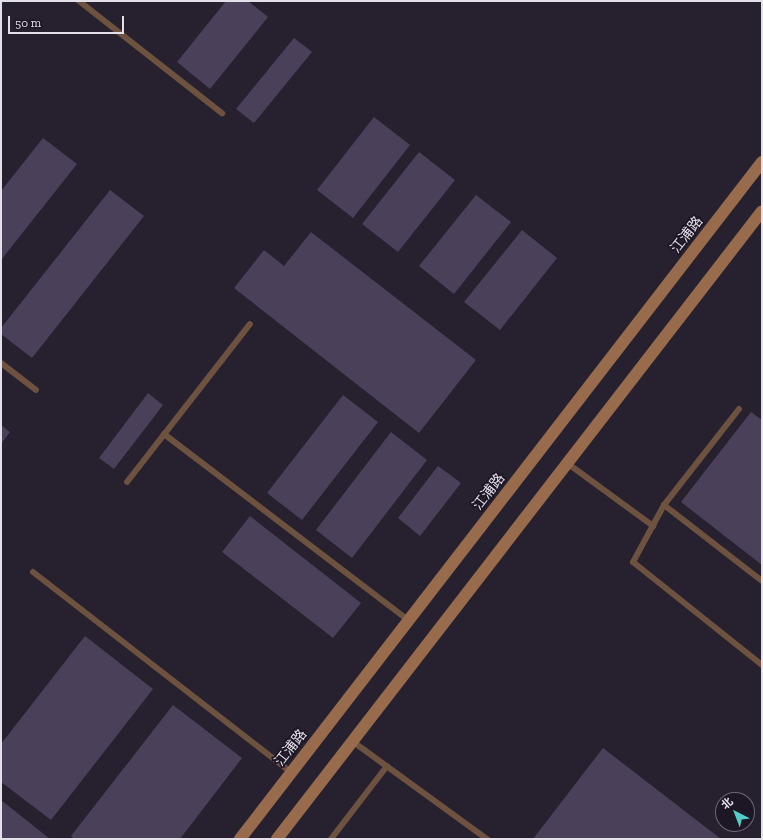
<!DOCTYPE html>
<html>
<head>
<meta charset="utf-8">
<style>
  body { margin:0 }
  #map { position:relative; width:763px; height:840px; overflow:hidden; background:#27202f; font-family:"Zilla Slab","Noto Sans SC",serif }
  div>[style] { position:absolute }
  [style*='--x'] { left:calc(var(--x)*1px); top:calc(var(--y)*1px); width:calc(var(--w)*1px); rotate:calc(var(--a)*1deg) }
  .building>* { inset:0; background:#4b4059 }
  .lane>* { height:6px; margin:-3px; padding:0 3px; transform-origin:3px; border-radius:3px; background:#6d523f }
  .secondary>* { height:12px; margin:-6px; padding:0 6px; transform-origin:6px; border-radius:6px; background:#976b4c }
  span { translate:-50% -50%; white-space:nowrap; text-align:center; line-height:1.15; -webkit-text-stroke:3.5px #1d1625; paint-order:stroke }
  .street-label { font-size:14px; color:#e4e0ea }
  .frame { position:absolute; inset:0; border:2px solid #e4e0ea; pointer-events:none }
  .north { position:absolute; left:715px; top:792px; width:40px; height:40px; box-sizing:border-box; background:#1d1625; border:1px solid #6d6774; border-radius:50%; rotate:318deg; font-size:11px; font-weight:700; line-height:16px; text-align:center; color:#e4e0ea }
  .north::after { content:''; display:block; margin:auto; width:14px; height:18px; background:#53cdc9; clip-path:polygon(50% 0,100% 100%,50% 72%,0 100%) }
  .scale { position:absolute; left:8px; top:16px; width:116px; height:18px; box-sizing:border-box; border:2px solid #e4e0ea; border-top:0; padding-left:5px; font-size:12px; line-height:14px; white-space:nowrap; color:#e4e0ea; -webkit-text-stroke:3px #1d1625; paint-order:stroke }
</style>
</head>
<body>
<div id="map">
  <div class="building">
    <div style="clip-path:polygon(226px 1px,248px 1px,268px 17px,210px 89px,177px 62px)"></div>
    <div style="clip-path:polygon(294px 38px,312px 52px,254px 123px,236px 109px)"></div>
    <div style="clip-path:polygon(374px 117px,410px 145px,353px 218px,317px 190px)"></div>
    <div style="clip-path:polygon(43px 138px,77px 164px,1px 260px,1px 191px)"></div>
    <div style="clip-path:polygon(419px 152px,455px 180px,398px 252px,362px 224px)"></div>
    <div style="clip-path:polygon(110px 190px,144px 216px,32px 358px,1px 334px,1px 328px)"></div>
    <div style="clip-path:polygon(476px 195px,511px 222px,454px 294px,419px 266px)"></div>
    <div style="clip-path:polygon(522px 230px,557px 258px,500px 330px,464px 302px)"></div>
    <div style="clip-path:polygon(311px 232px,476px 360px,419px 433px,234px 288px,264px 250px,284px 266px)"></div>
    <div style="clip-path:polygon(148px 393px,163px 405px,114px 469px,99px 458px)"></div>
    <div style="clip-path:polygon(343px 395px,378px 422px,302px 520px,267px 493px)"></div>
    <div style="clip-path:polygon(751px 412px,762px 420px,762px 565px,681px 502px)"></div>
    <div style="clip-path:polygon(1px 425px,10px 432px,1px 444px)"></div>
    <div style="clip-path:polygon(391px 432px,427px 460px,352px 558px,316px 530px)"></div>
    <div style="clip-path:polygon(438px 466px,461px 483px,420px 536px,398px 518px)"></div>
    <div style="clip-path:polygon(250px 516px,361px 603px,333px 638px,222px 552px)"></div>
    <div style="clip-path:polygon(85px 636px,153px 689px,51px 820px,1px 782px,1px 744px)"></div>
    <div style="clip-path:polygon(173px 705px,242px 758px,180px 839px,74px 839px,71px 836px)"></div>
    <div style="clip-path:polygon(603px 748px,721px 839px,533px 839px)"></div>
    <div style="clip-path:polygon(1px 800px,50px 839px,1px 839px)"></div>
  </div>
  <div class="lane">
    <div style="--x:79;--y:1;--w:182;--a:38.1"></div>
    <div style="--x:1;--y:363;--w:44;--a:37.6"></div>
    <div style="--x:739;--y:409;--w:122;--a:128"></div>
    <div style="--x:664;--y:505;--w:65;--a:118.5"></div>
    <div style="--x:633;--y:562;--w:165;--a:38.6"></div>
    <div style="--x:164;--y:434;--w:307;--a:37.3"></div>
    <div style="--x:567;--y:463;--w:107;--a:36.2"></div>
    <div style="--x:127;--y:482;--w:200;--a:-52.1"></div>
    <div style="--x:664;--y:505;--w:124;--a:37.8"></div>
    <div style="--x:33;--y:572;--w:326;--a:37.8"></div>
    <div style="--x:352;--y:741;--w:167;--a:36"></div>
    <div style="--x:331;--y:839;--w:92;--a:-52.5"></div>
  </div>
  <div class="secondary">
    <div style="--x:240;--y:839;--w:855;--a:-52.37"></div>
    <div style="--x:277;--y:839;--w:793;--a:-52.32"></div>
  </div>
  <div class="street-label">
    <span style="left:687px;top:235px;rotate:-52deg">江浦路</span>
    <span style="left:489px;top:492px;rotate:-52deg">江浦路</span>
    <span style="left:291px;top:748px;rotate:-52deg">江浦路</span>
  </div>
  <div class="frame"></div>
  <div class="north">北</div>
  <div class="scale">50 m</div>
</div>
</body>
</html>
